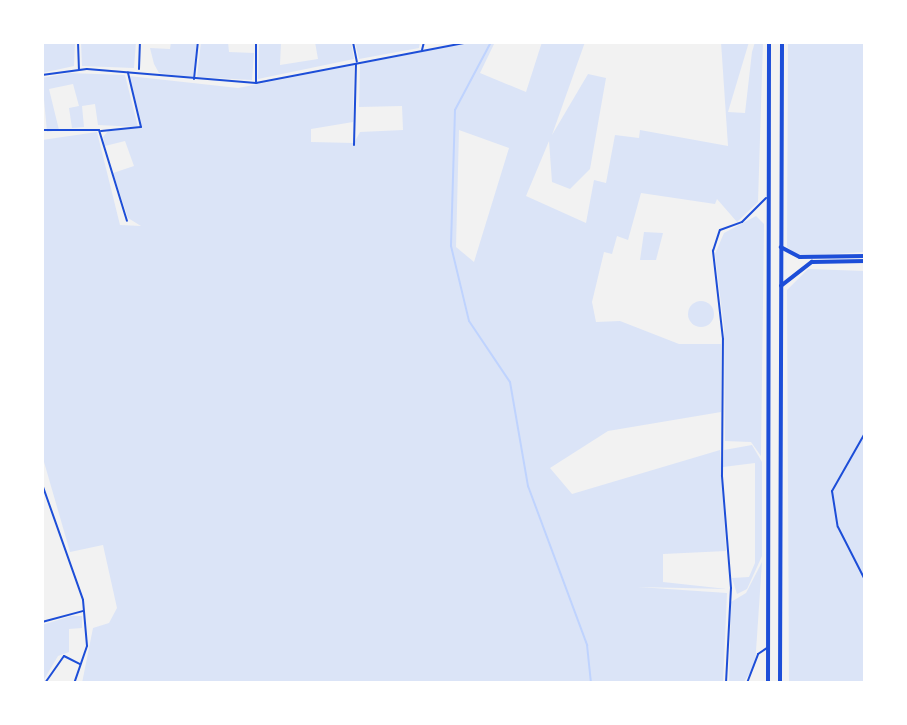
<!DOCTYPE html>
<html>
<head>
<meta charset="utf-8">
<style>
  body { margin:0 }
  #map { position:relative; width:907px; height:725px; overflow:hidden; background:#f2f2f2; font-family:"Roboto Condensed",sans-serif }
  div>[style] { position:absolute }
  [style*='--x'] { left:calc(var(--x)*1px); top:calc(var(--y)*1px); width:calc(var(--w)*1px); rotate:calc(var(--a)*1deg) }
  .green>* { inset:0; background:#dbe4f7 }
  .round { border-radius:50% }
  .stream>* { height:2px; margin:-1px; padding:0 1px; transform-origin:1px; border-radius:1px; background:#bfd3fe }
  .minor>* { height:2px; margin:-1px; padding:0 1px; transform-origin:1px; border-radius:1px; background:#1d4ed8 }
  .secondary>* { height:3.5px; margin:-1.75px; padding:0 1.75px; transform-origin:1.75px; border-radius:1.75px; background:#1d4ed8 }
  .trunk>* { height:3.5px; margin:-1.75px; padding:0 1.75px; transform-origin:1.75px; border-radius:1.75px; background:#1d4ed8 }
  span { translate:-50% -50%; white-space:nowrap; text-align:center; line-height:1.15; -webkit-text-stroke:5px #fff; paint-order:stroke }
  .frame { position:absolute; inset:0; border:44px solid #fff; pointer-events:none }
</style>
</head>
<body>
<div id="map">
  <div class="green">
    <div style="clip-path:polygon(42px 42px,75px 42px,74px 66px,42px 73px)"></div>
    <div style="clip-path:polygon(81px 42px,136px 42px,134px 68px,82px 66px)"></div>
    <div style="clip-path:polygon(171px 42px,197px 42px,193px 78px,159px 73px,154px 64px,150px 48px,170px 49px)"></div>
    <div style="clip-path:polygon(201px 42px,228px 42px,229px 52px,254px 53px,252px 80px,197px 77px)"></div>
    <div style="clip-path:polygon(259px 42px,281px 42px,280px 65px,318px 59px,315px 42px,351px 42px,354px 59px,258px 79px)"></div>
    <div style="clip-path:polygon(355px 42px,407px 43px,420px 42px,419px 48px,359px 59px)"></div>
    <div style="clip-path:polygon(evenodd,472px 42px,495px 42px,480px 73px,526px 92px,542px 42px,585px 42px,552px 135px,588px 74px,606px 78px,590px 169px,570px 189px,552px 182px,549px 141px,526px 196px,586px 223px,594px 180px,606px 183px,615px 135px,639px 138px,640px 130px,728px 146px,721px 42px,749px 42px,728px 112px,745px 113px,752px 52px,755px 42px,763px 42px,758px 202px,737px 222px,717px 199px,715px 204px,641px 193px,628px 240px,617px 236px,612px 254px,604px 252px,592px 302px,596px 322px,620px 321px,679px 344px,721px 344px,721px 412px,608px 431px,550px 468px,572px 494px,720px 450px,726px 551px,663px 554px,663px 582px,727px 589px,638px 587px,727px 593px,723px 683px,82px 683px,93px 628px,109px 623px,117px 608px,103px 545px,70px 552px,42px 455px,42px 140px,97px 132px,120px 225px,141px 226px,128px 218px,113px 173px,134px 166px,125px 141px,105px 146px,103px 137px,108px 131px,142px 128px,129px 76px,238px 88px,354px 65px,353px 122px,311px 129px,311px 142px,354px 143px,360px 132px,403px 130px,402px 106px,359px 107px,360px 64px,472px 42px,459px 130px,509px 148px,474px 262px,456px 247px,459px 130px)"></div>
    <div style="clip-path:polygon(788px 42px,865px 42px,865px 252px,799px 256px,787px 247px)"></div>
    <div style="clip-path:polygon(69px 73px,125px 75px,138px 127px,98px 125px,95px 104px,82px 106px,84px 127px,72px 128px,69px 108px,79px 106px,73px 84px,49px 89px,59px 130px,47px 132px,42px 78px)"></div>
    <div style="clip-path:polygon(756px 216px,764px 224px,761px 456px,751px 442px,725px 441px,724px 328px,715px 254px,724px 233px)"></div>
    <div style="clip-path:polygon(644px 232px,663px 233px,656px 260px,640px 260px)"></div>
    <div style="clip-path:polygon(808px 269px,865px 271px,865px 683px,789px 683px,787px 290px)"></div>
    <div class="round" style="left:688px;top:301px;width:26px;height:26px"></div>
    <div style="clip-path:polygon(752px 445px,762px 462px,762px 556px,747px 589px,737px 594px,732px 578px,749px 577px,755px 563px,755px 463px,723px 467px,724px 450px)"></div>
    <div style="clip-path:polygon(762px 562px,755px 666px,743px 683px,729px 683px,731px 602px,746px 593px)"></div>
    <div style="clip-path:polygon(71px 616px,82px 616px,82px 628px,69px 629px,69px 652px,58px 656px,42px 683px,42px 625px)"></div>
  </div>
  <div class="stream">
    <div style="--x:491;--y:42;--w:77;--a:117.9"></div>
    <div style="--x:455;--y:110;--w:136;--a:91.7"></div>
    <div style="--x:451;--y:246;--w:77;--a:76.5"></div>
    <div style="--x:469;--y:321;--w:73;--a:56.1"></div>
    <div style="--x:510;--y:382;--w:106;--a:80.2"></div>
    <div style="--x:528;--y:486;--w:170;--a:69.6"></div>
    <div style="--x:587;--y:645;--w:38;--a:84"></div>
  </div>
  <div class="minor">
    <div style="--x:78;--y:42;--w:27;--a:88"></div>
    <div style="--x:353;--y:42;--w:20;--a:79"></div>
    <div style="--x:422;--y:50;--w:8;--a:-76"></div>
    <div style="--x:139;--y:69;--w:27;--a:-88"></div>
    <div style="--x:42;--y:75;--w:45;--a:-7.6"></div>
    <div style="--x:87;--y:69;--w:170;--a:4.7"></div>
    <div style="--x:256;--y:83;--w:217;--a:-10.9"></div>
    <div style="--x:194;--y:79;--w:37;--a:-84"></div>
    <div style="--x:256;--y:83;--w:41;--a:-90"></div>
    <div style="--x:42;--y:130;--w:57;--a:0"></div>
    <div style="--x:99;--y:130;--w:95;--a:72.9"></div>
    <div style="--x:101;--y:131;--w:40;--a:-5.7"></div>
    <div style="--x:141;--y:127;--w:56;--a:-103.5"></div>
    <div style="--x:354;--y:145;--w:81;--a:-88.6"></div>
    <div style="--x:865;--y:433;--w:67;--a:119.6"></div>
    <div style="--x:832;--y:491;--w:36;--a:81"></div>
    <div style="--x:838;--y:527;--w:59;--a:63"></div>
    <div style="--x:42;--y:484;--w:123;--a:70.5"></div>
    <div style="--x:83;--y:600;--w:46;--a:85"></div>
    <div style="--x:87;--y:646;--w:39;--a:109"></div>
    <div style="--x:42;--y:622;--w:42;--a:-15"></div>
    <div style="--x:45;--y:683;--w:33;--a:-55"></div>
    <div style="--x:64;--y:656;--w:18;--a:27"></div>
    <div style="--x:726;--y:683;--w:95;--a:-87"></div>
    <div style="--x:731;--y:588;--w:113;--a:-94.6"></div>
    <div style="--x:722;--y:475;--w:136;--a:-89.6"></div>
    <div style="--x:723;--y:339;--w:89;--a:-96.5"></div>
    <div style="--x:713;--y:251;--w:22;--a:-72"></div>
    <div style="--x:720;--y:230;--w:23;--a:-20"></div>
    <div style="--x:742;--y:222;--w:34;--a:-45"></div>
    <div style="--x:747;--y:683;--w:31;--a:-69"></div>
    <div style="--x:758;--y:654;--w:11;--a:-34"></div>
  </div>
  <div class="secondary">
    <div style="--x:781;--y:247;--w:21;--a:28"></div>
    <div style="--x:800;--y:257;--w:65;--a:-0.9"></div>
    <div style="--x:781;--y:286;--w:39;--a:-38"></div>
    <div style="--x:812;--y:262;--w:53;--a:-1.1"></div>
  </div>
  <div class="trunk">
    <div style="--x:768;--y:683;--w:641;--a:-89.91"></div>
    <div style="--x:780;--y:683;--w:641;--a:-89.82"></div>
  </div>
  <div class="frame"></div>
</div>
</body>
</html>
